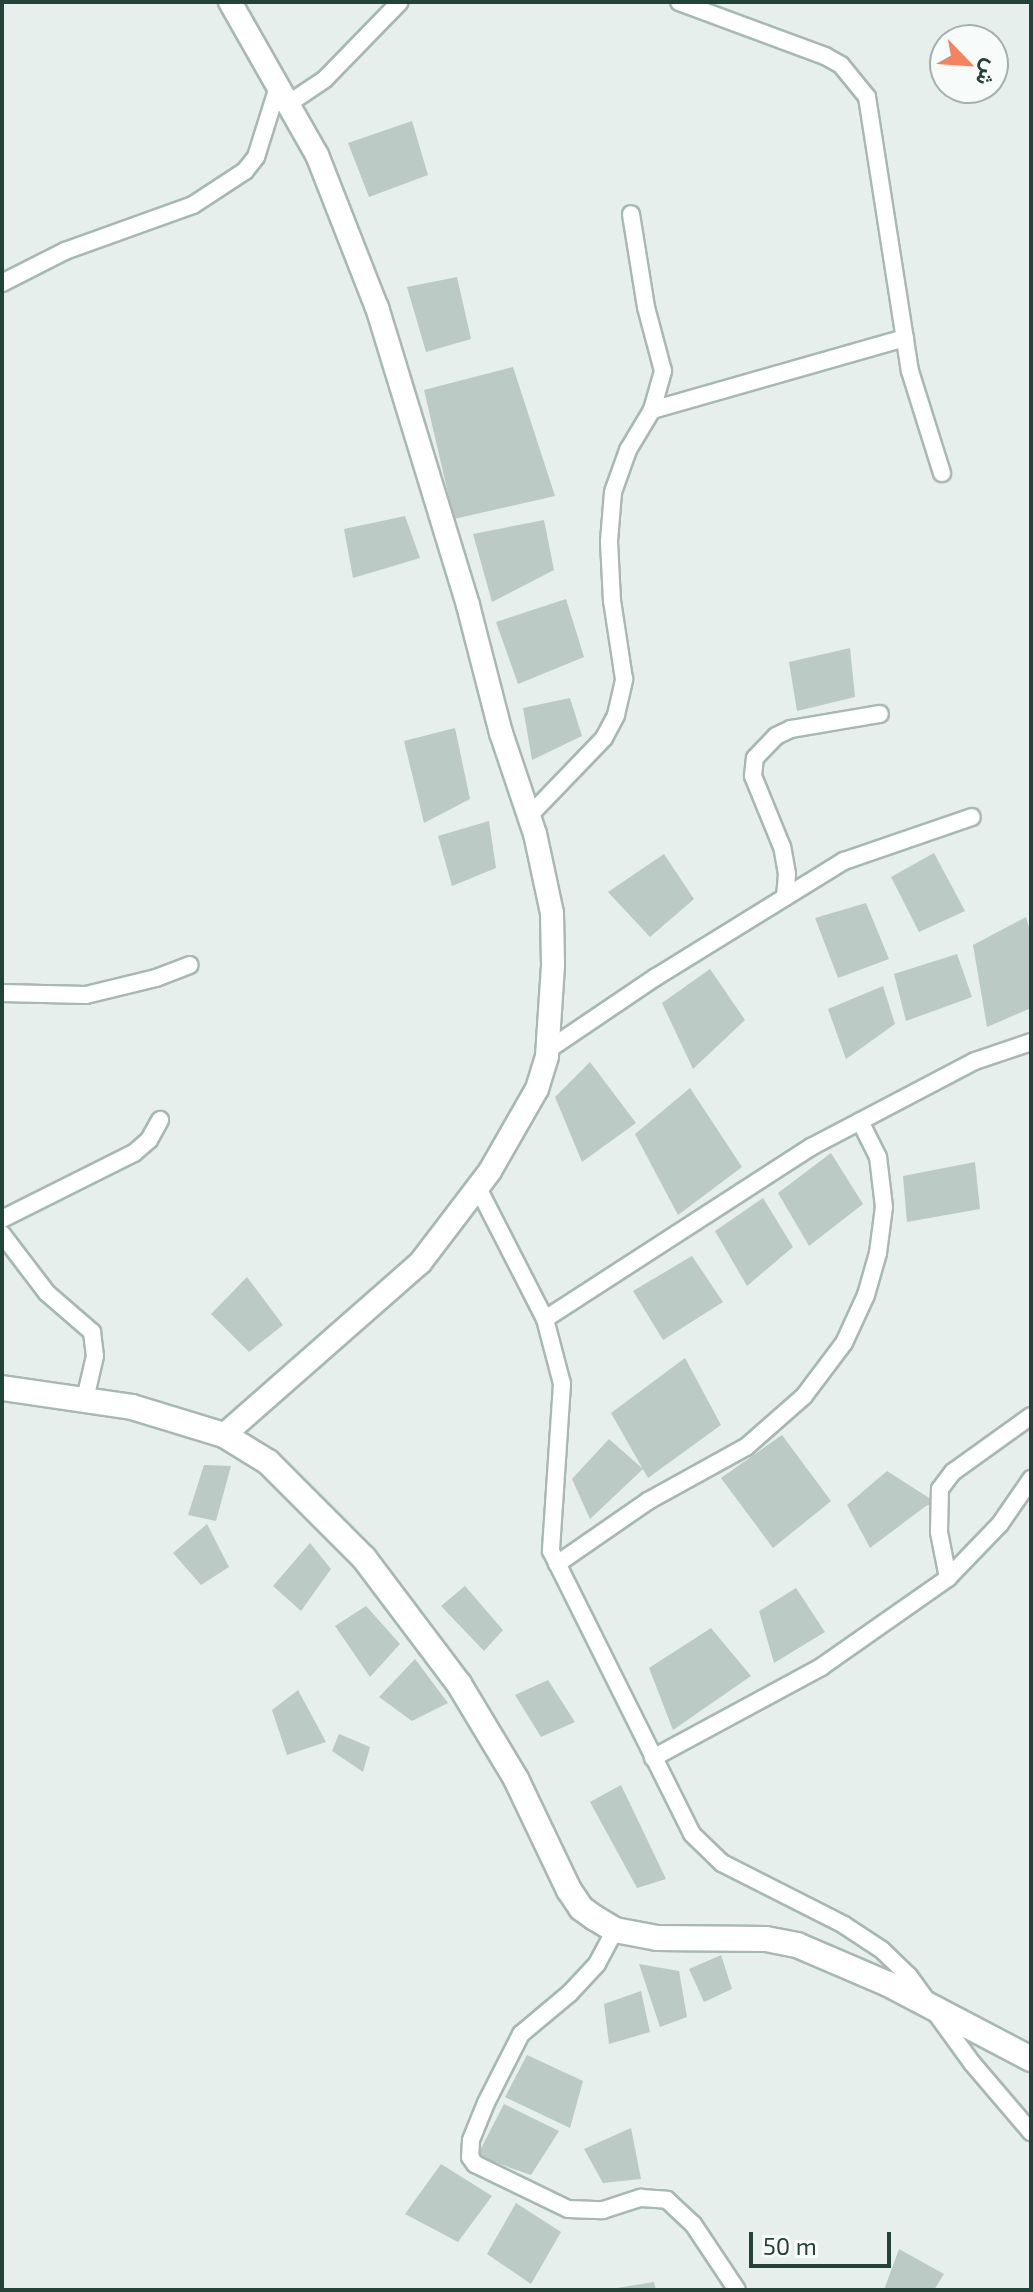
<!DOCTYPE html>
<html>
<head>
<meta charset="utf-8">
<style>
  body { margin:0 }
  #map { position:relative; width:1033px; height:2292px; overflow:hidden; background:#e6efeb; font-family:"Exo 2",Vazirmatn,sans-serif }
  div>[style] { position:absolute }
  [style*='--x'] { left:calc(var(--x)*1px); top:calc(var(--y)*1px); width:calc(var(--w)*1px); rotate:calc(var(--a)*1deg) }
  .building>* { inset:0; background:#bbcac4 }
  .roads { filter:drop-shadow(2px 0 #a8b8b2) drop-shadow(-2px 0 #a8b8b2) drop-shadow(0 2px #a8b8b2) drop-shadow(0 -2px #a8b8b2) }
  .minor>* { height:16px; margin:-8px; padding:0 8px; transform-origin:8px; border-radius:8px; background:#fff }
  .tertiary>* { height:22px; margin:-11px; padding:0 11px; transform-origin:11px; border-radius:11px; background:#fff }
  .secondary>* { height:24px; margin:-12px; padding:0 12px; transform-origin:12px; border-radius:12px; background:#fff }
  span { translate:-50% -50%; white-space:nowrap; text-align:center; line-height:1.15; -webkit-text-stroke:8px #f7fbf9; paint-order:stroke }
  .frame { position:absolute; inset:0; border:4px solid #24423a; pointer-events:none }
  .north { position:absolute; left:929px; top:24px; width:80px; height:80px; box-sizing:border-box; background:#f7fbf9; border:2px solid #a3b1ad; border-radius:50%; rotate:115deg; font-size:22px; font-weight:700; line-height:32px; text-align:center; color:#24423a }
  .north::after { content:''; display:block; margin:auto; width:28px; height:36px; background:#f4845f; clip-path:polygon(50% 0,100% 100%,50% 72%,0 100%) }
  .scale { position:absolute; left:749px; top:2232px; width:142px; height:36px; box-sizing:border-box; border:4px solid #24423a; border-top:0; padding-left:10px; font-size:24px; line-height:28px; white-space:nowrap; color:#24423a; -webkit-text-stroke:6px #f7fbf9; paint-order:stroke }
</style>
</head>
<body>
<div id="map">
  <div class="building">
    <div style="clip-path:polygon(412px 121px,428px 175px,369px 197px,348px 143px)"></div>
    <div style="clip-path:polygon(457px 277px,471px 339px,426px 352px,407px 287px)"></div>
    <div style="clip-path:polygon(513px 367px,555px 496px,454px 519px,424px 390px)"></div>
    <div style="clip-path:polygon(405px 516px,420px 558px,353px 578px,344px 529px)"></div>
    <div style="clip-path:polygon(544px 520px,554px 570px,492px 602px,473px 534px)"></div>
    <div style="clip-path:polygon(566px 599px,584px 657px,518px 684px,496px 622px)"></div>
    <div style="clip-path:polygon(850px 648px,855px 697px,797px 711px,789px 662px)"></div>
    <div style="clip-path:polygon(570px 698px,582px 736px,532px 760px,523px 708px)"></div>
    <div style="clip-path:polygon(455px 728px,470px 799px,424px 823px,404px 741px)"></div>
    <div style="clip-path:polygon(489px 821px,496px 868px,452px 886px,438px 836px)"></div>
    <div style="clip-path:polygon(934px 853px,965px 911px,919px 932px,891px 877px)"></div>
    <div style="clip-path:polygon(664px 854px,694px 899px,650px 937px,608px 892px)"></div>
    <div style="clip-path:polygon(866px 903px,889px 959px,838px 978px,815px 918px)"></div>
    <div style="clip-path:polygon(1026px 917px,1031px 934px,1031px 1008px,987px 1027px,973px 945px)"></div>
    <div style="clip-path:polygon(957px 954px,972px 997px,906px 1021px,894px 974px)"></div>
    <div style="clip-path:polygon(710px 969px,745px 1020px,693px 1069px,662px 1003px)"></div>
    <div style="clip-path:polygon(883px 986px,895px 1024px,846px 1059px,828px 1009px)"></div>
    <div style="clip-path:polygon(590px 1062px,636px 1123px,582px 1162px,555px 1097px)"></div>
    <div style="clip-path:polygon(690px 1088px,742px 1167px,678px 1215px,635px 1134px)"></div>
    <div style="clip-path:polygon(831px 1153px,863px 1204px,809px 1246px,778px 1193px)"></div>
    <div style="clip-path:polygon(975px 1162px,980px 1209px,907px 1222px,903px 1176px)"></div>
    <div style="clip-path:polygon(763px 1198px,793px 1247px,747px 1286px,715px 1231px)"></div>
    <div style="clip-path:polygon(692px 1256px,723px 1302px,663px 1340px,633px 1291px)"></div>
    <div style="clip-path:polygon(247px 1277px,283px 1325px,249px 1352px,211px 1314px)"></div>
    <div style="clip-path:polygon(685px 1358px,721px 1425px,648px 1478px,611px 1413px)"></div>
    <div style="clip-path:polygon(782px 1435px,831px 1501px,773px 1548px,721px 1478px)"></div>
    <div style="clip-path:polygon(609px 1439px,643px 1469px,590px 1519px,572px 1479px)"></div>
    <div style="clip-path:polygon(204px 1465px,231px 1466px,216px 1521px,188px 1515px)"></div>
    <div style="clip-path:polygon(887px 1471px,937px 1503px,926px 1506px,870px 1548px,847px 1505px)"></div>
    <div style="clip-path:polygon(207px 1524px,229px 1567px,201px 1585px,173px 1553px)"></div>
    <div style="clip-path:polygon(310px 1543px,331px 1569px,301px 1611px,273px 1586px)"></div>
    <div style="clip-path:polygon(465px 1586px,503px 1630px,484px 1651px,441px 1606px)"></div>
    <div style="clip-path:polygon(796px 1588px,825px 1632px,774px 1663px,759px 1611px)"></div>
    <div style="clip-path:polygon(366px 1606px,400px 1644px,370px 1677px,335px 1626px)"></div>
    <div style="clip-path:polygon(711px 1628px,751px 1676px,673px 1730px,649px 1668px)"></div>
    <div style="clip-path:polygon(415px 1659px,448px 1703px,412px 1721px,379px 1697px)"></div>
    <div style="clip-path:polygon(548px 1680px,575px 1722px,541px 1737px,515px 1695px)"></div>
    <div style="clip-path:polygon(298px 1690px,326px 1742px,287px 1755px,272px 1710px)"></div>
    <div style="clip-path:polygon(339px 1734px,370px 1747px,363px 1772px,332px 1751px)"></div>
    <div style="clip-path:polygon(621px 1785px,666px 1879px,637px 1888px,590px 1802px)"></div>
    <div style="clip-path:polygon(721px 1955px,732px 1989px,704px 2002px,689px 1969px)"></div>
    <div style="clip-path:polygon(639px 1964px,679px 1971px,687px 2017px,660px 2027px)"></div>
    <div style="clip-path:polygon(641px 1991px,650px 2032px,609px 2044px,604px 2004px)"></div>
    <div style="clip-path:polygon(527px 2055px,583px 2081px,570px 2128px,505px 2097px)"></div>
    <div style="clip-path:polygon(504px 2104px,559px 2131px,531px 2175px,477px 2156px)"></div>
    <div style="clip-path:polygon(631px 2128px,641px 2179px,603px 2183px,584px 2149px)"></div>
    <div style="clip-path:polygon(441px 2164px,492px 2196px,458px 2242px,405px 2214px)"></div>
    <div style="clip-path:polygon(516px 2203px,561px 2232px,531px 2284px,487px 2254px)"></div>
    <div style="clip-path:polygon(899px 2249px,944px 2274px,934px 2290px,884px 2290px)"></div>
    <div style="clip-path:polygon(654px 2282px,656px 2290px,617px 2290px,617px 2288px)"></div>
  </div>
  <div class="roads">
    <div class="minor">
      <div style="--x:679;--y:2;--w:156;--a:20.3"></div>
      <div style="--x:825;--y:56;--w:18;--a:29"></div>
      <div style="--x:841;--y:65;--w:41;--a:50.9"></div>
      <div style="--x:867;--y:97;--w:277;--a:81.1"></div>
      <div style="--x:910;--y:371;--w:107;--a:72.6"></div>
      <div style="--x:288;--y:104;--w:45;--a:-34"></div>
      <div style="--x:325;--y:79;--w:107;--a:-45.8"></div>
      <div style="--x:2;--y:283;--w:71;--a:-26.9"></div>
      <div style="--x:65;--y:251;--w:136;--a:-19.8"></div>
      <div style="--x:193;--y:205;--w:62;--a:-33.2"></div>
      <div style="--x:245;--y:171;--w:18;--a:-52"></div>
      <div style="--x:256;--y:157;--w:73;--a:-72.6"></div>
      <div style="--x:652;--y:410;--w:263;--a:-15.9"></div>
      <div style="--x:529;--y:816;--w:108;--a:-46.1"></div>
      <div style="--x:604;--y:738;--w:26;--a:-62"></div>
      <div style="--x:616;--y:715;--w:37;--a:-77"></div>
      <div style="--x:624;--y:679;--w:79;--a:-98.7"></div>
      <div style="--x:612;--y:601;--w:60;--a:-92.9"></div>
      <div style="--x:609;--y:541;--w:49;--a:-85.3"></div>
      <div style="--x:613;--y:492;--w:45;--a:-70.3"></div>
      <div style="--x:628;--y:450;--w:47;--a:-59"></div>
      <div style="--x:652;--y:410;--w:41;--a:-74.2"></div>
      <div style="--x:663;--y:371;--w:66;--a:-104.9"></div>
      <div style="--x:646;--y:307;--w:94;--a:-99.2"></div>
      <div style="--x:785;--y:897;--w:23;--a:-85"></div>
      <div style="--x:787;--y:874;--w:27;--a:-100"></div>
      <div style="--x:782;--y:847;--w:77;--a:-112.2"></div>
      <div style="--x:753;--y:776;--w:18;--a:-84"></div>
      <div style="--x:755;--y:758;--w:30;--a:-46"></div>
      <div style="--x:776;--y:736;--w:17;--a:-25"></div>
      <div style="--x:791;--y:729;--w:90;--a:-9.6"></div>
      <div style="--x:2;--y:993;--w:84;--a:1.4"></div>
      <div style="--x:86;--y:995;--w:72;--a:-13.7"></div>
      <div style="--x:156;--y:978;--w:36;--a:-21"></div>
      <div style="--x:548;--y:1050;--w:130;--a:-34.1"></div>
      <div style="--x:656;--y:977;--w:221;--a:-31.7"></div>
      <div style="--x:844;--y:861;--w:135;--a:-19"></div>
      <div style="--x:478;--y:1188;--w:147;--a:62.9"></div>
      <div style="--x:545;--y:1319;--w:67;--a:75.3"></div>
      <div style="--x:562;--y:1384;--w:167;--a:93.8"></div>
      <div style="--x:551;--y:1551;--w:316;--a:63.5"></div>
      <div style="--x:692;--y:1834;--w:42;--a:44"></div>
      <div style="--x:722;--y:1863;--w:137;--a:26.9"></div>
      <div style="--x:844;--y:1925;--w:45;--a:33.3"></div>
      <div style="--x:882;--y:1950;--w:37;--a:44"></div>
      <div style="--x:909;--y:1976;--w:107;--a:54.1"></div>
      <div style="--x:972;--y:2063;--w:91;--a:49.5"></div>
      <div style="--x:2;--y:1219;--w:148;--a:-26.6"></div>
      <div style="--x:134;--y:1153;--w:20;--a:-41"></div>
      <div style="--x:149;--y:1140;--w:23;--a:-61"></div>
      <div style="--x:2;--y:1234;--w:74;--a:52.7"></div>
      <div style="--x:47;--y:1293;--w:60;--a:40.9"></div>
      <div style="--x:92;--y:1332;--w:24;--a:83"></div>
      <div style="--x:95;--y:1356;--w:44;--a:103.1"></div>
      <div style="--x:545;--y:1319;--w:317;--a:-32.9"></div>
      <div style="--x:811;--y:1147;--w:185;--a:-27.7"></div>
      <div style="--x:975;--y:1061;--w:59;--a:-18.7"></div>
      <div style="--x:557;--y:1564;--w:111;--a:-34.7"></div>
      <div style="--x:648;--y:1501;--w:112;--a:-28.9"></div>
      <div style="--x:746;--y:1447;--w:77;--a:-41.3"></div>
      <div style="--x:804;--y:1396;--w:66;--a:-53"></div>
      <div style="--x:844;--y:1343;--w:53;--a:-65.4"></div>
      <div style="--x:866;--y:1295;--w:44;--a:-74.1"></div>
      <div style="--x:878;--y:1253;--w:46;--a:-82.6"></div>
      <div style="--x:884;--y:1207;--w:50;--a:-96.8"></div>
      <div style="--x:878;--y:1157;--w:40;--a:-116.6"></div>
      <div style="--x:948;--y:1578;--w:47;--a:-101.1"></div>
      <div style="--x:939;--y:1532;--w:43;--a:-88.7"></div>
      <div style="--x:940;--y:1489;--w:21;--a:-53"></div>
      <div style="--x:953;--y:1472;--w:96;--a:-35.7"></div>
      <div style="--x:653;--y:1758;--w:191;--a:-28.4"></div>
      <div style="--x:821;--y:1667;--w:155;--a:-35"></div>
      <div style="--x:948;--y:1578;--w:75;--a:-46.1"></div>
      <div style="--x:1000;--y:1524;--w:55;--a:-55.4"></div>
      <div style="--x:615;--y:1930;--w:38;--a:118"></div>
      <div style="--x:597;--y:1964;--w:40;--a:133"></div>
      <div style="--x:570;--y:1993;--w:64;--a:140.1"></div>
      <div style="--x:521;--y:2034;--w:77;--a:116.9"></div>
      <div style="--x:486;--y:2103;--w:40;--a:112"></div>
      <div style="--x:471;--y:2140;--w:17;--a:93"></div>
      <div style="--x:470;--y:2157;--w:9;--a:54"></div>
      <div style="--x:475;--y:2164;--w:103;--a:25.8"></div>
      <div style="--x:568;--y:2209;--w:35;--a:2"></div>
      <div style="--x:603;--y:2210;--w:40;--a:-18"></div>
      <div style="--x:641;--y:2198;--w:26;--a:4"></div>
      <div style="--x:667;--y:2200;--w:35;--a:43"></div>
      <div style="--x:693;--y:2224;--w:79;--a:56.3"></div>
    </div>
    <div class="tertiary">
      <div style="--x:224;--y:1435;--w:261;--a:-41.3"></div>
      <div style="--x:420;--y:1263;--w:116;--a:-52.7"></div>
      <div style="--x:490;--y:1171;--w:95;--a:-60.2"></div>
      <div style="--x:537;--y:1089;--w:34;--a:-73"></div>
      <div style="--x:547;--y:1056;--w:91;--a:-86.2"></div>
      <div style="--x:553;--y:965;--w:52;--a:-91.1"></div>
      <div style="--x:552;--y:913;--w:81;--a:-102.1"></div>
      <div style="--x:535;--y:834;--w:107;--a:-108.6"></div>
      <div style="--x:501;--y:733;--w:132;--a:-104.5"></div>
      <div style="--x:468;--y:605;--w:311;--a:-107"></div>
      <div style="--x:377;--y:308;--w:164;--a:-111.4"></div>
      <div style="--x:317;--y:155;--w:176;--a:-119.6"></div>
    </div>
    <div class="secondary">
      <div style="--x:2;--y:1388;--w:131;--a:8.3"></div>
      <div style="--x:132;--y:1407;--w:96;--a:16.9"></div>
      <div style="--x:224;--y:1435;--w:52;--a:31.5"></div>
      <div style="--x:268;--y:1462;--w:136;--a:45"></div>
      <div style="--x:364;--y:1558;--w:158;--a:53"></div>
      <div style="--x:459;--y:1684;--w:111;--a:59"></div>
      <div style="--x:516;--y:1779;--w:123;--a:64.5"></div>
      <div style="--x:569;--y:1890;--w:22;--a:56"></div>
      <div style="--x:581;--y:1908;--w:17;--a:36"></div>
      <div style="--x:595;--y:1918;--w:23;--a:31"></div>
      <div style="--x:615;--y:1930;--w:43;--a:10.8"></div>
      <div style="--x:657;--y:1938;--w:109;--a:0.5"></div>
      <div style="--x:766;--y:1939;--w:32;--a:11"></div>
      <div style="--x:797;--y:1945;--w:99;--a:23.2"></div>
      <div style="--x:888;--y:1984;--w:161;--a:27.7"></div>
    </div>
  </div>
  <div class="frame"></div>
  <div class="north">ش</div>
  <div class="scale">50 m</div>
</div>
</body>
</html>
